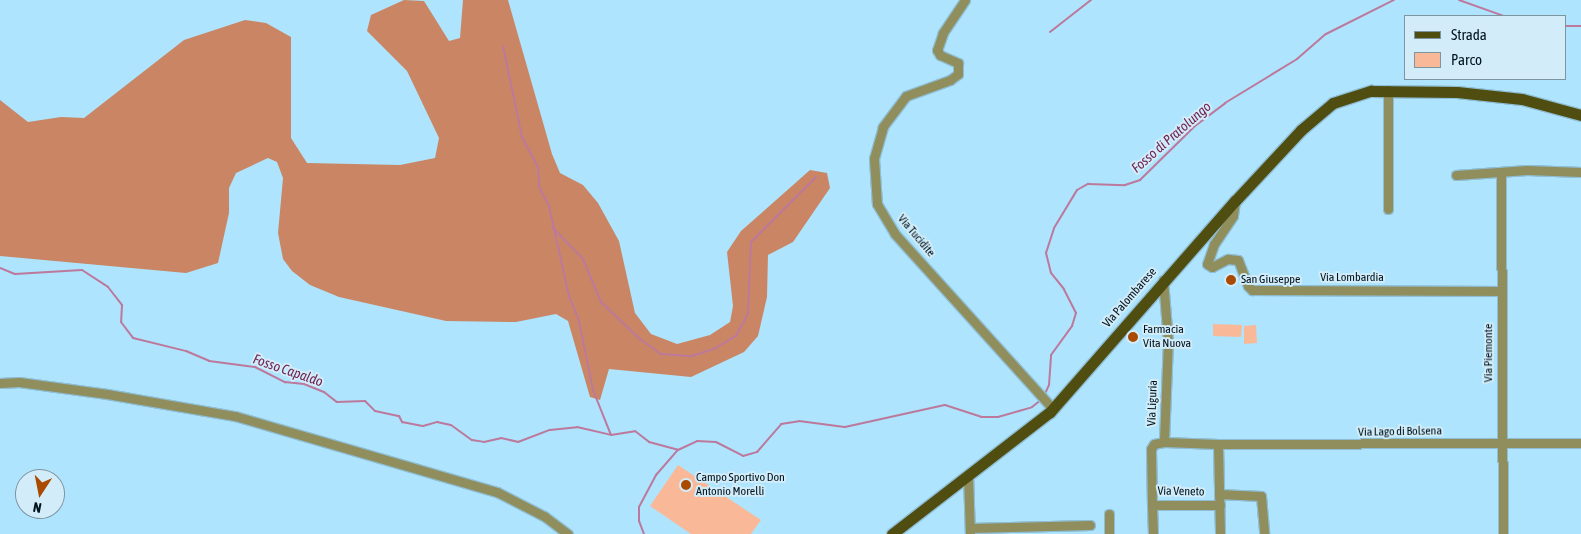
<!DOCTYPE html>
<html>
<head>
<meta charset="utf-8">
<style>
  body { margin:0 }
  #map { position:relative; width:1581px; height:534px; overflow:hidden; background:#aee4fd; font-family:"Asap Condensed",sans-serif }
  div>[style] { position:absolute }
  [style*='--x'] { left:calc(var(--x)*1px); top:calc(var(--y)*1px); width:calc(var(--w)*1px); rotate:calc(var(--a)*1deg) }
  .green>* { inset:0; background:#f9b999 }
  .forest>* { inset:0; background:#ca8664 }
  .stream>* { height:2px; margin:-1px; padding:0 1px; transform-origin:1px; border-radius:1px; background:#bc799c }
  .roads { filter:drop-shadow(1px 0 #8fbed4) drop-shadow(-1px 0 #8fbed4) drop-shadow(0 1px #8fbed4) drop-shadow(0 -1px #8fbed4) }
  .minor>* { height:9px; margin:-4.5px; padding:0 4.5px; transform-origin:4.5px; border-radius:4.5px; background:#8f8e5c }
  .major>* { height:11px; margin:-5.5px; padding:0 5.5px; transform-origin:5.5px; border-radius:5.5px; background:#4f4d10 }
  .dots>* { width:14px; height:14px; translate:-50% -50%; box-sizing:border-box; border:2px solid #d2edf9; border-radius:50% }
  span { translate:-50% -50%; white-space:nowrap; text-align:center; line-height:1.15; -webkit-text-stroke:4px #d2edf9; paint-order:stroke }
  .street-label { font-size:12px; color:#00121b }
  .poi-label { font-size:12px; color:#00121b }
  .left { translate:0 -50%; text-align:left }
  .water-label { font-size:14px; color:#701e4f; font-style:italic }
  .legend { position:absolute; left:1404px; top:15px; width:162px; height:65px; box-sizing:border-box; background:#d2edf9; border:1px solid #7e95a0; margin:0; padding:6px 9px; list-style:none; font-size:15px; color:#00121b }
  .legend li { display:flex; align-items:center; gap:10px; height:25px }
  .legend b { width:25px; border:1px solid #7e95a0 }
  .north { position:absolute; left:15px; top:469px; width:50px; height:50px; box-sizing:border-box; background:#d2edf9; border:1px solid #7e95a0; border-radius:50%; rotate:191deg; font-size:14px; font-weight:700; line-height:20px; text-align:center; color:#00121b }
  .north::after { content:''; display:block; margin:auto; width:18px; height:22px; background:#aa4a00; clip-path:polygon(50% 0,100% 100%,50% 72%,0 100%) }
</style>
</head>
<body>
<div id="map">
  <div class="green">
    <div style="clip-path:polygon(1213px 324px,1242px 325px,1241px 337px,1213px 336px)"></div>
    <div style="clip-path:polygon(1256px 325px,1257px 343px,1244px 344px,1244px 326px)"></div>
    <div style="clip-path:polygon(678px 465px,761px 520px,751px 534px,691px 534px,650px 506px)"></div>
  </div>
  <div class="forest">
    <div style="clip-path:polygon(404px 0,424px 1px,449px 41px,460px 38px,463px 0,508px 0,552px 154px,560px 173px,583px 185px,598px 203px,619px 241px,635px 313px,651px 334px,677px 344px,710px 335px,730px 322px,733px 306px,727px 252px,741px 231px,810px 170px,827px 173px,830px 188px,793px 242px,768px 255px,767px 297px,758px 336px,744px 352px,691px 377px,609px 369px,600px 400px,590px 397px,568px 321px,556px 314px,516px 322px,446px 321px,339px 297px,310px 285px,292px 271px,283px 259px,278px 233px,283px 178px,277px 162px,268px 158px,236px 173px,229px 188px,229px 213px,218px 263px,186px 273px,0 256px,0 100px,28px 122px,61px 117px,84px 118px,184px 40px,245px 20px,266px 23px,291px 37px,291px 138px,307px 163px,400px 165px,435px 158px,439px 138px,407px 71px,367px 31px,371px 15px)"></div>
  </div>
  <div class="stream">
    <div style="--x:1459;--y:0;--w:48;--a:19.6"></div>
    <div style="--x:1565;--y:26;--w:16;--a:0"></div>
    <div style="--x:1050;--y:32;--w:52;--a:-38"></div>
    <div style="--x:503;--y:46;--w:93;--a:78.2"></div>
    <div style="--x:522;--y:137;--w:34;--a:62"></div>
    <div style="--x:538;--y:167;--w:20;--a:87"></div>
    <div style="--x:539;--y:187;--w:21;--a:62"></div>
    <div style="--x:549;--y:206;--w:92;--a:77.5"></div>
    <div style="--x:569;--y:296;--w:27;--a:68"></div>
    <div style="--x:579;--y:321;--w:70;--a:78.5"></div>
    <div style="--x:593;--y:390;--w:48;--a:68.2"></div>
    <div style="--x:552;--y:227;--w:45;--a:45.9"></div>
    <div style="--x:583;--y:259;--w:47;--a:67.3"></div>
    <div style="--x:601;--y:302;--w:54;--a:43.5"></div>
    <div style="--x:640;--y:339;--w:26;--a:36"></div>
    <div style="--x:661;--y:354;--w:31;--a:4"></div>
    <div style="--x:692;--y:356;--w:23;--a:-18"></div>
    <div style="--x:714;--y:349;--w:26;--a:-31"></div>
    <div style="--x:736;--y:336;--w:26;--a:-62"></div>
    <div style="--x:748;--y:313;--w:71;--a:-87.6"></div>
    <div style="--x:751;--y:242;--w:92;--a:-45"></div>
    <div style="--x:0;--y:268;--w:16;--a:22"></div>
    <div style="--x:15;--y:274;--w:67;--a:-3.4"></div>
    <div style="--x:82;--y:270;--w:31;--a:33"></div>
    <div style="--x:108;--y:287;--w:23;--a:52"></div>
    <div style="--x:122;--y:305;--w:17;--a:93"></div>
    <div style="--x:121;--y:322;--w:20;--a:53"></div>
    <div style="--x:133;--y:338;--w:55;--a:13.8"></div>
    <div style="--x:186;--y:351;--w:25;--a:23"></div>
    <div style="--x:209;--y:361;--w:46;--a:7.4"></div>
    <div style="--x:255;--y:367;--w:34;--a:27"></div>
    <div style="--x:285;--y:382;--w:19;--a:6"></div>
    <div style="--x:304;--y:384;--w:22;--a:22"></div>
    <div style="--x:324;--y:392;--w:16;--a:38"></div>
    <div style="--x:337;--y:402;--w:28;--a:-2"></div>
    <div style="--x:365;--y:401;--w:14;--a:45"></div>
    <div style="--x:375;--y:411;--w:25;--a:12"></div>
    <div style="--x:399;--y:416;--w:7;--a:63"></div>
    <div style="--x:402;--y:422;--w:21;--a:11"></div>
    <div style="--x:423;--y:426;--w:15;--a:-16"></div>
    <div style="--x:437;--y:422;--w:14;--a:12"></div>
    <div style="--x:451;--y:425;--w:26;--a:36"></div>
    <div style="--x:472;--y:440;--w:12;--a:9"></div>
    <div style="--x:484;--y:442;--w:17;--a:-13"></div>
    <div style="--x:501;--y:438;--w:17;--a:13"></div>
    <div style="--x:518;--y:442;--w:34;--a:-21"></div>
    <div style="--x:550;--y:430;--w:27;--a:-6"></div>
    <div style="--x:577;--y:427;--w:35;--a:13"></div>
    <div style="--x:611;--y:435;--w:24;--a:-9"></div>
    <div style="--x:635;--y:431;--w:18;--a:38"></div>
    <div style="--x:649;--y:442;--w:30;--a:15"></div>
    <div style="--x:1044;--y:396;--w:12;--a:-66"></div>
    <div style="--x:1049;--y:385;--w:30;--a:-86"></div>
    <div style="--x:1051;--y:355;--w:36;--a:-54"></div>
    <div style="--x:1072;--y:326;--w:14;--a:-73"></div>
    <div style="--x:1076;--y:313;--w:27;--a:-117"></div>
    <div style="--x:1064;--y:289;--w:21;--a:-129"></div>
    <div style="--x:1051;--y:273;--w:21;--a:-104"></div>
    <div style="--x:1046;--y:253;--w:26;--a:-72"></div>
    <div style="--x:1054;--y:228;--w:44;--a:-58.8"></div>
    <div style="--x:1077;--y:190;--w:13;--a:-29"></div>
    <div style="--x:1088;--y:184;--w:37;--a:2"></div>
    <div style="--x:1125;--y:185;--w:16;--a:-18"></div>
    <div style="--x:1140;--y:180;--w:77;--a:-44.5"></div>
    <div style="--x:1195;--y:126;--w:38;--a:-37"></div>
    <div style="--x:1225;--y:103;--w:84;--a:-31.4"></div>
    <div style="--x:1297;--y:59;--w:38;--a:-41"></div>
    <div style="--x:1326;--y:34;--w:76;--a:-26.6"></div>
    <div style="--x:644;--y:534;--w:14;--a:-111"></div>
    <div style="--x:639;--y:521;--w:14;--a:-90"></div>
    <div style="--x:639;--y:507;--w:36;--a:-62"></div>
    <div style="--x:656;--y:475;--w:33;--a:-49"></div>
    <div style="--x:678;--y:450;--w:21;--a:-25"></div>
    <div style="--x:697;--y:441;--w:19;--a:3"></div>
    <div style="--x:716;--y:442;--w:30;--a:27"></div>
    <div style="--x:743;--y:456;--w:15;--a:-16"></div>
    <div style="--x:757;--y:452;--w:37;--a:-49"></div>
    <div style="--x:781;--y:424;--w:18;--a:-9"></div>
    <div style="--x:799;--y:421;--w:46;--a:7.4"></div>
    <div style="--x:845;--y:427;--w:102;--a:-12.4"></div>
    <div style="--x:945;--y:405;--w:38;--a:18"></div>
    <div style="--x:981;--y:417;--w:17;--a:0"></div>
    <div style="--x:998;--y:417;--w:35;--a:-16"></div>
    <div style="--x:1032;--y:407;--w:11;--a:-38"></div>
  </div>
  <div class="roads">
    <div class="minor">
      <div style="--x:965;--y:0;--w:40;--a:124"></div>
      <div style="--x:943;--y:33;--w:18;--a:109"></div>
      <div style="--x:937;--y:50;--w:6;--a:59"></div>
      <div style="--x:940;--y:55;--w:20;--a:24"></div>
      <div style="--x:958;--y:63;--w:11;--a:90"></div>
      <div style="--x:958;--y:74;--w:10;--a:143"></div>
      <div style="--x:950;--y:80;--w:47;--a:160"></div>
      <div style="--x:906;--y:96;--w:39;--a:127"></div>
      <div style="--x:883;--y:127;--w:33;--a:106"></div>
      <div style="--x:874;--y:159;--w:45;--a:86.2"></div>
      <div style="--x:877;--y:204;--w:35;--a:59"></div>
      <div style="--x:895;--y:234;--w:236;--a:47.9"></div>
      <div style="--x:1501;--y:172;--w:362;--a:89.7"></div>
      <div style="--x:1456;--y:175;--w:71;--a:-4"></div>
      <div style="--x:1527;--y:170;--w:54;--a:2.1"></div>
      <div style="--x:1235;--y:201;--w:15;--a:98"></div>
      <div style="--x:1233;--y:216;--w:34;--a:124"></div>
      <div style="--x:1214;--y:244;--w:21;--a:109"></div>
      <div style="--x:1207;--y:264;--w:6;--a:31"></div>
      <div style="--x:1212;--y:267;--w:18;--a:-27"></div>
      <div style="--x:1228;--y:259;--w:10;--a:6"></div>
      <div style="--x:1238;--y:260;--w:28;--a:69"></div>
      <div style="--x:1248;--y:286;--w:6;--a:45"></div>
      <div style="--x:1252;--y:290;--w:250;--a:0.2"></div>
      <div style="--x:1388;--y:209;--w:119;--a:-90"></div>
      <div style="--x:1163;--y:280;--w:61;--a:85.3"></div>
      <div style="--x:1168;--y:341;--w:101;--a:92.3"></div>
      <div style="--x:1164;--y:442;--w:54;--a:2.1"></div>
      <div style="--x:1218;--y:444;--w:90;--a:88.7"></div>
      <div style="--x:0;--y:383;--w:19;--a:-3"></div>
      <div style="--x:19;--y:382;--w:89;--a:7.8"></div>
      <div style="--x:107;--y:394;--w:130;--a:9.8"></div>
      <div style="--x:235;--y:416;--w:273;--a:16.2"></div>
      <div style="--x:497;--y:492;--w:53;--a:27.1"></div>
      <div style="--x:544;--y:516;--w:30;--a:37"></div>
      <div style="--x:1164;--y:442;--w:10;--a:169"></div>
      <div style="--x:1154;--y:444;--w:6;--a:121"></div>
      <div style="--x:1151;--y:449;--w:56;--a:89"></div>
      <div style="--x:1152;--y:505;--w:68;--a:0"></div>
      <div style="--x:1218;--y:444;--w:363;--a:-0.2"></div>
      <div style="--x:968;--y:475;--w:59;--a:88.1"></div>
      <div style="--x:1219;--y:494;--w:42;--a:2.7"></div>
      <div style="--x:1261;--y:496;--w:38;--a:85"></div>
      <div style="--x:1152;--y:505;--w:29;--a:88"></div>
      <div style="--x:1109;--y:514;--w:20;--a:90"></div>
      <div style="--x:970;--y:528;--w:120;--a:-1.4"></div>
    </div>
    <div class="major">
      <div style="--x:892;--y:534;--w:200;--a:-37.7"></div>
      <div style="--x:1050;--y:412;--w:281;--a:-48.8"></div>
      <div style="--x:1235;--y:201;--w:97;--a:-47.1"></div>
      <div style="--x:1301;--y:130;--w:42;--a:-40.2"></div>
      <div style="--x:1333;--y:103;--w:40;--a:-18"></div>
      <div style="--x:1371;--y:91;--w:86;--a:0.7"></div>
      <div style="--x:1457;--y:92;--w:65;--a:6.1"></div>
      <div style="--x:1522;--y:99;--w:61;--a:15.2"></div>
    </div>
  </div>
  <div class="dots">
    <div style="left:1231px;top:280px;background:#aa4a00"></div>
    <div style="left:1133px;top:337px;background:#aa4a00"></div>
    <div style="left:686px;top:485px;background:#aa4a00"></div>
  </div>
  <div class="street-label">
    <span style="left:916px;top:236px;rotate:50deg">Via Tucidite</span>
    <span style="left:1352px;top:278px">Via Lombardia</span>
    <span style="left:1130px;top:298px;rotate:-49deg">Via Palombarese</span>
    <span style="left:1489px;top:353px;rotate:-90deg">Via Piemonte</span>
    <span style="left:1153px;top:403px;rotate:-88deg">Via Liguria</span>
    <span style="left:1400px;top:432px;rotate:-1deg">Via Lago di Bolsena</span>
    <span style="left:1181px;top:492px;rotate:1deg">Via Veneto</span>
  </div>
  <div class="poi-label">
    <span class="left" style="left:1241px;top:280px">San Giuseppe</span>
    <span class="left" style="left:1143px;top:337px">Farmacia<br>Vita Nuova</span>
    <span class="left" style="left:696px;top:485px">Campo Sportivo Don<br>Antonio Morelli</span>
  </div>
  <div class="water-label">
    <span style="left:1171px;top:137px;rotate:-41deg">Fosso di Pratolungo</span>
    <span style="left:288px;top:370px;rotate:19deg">Fosso Capaldo</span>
  </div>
  <ul class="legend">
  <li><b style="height:6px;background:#4f4d10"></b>Strada</li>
  <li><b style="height:14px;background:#f9b999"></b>Parco</li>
  </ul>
  <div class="north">N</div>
</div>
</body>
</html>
